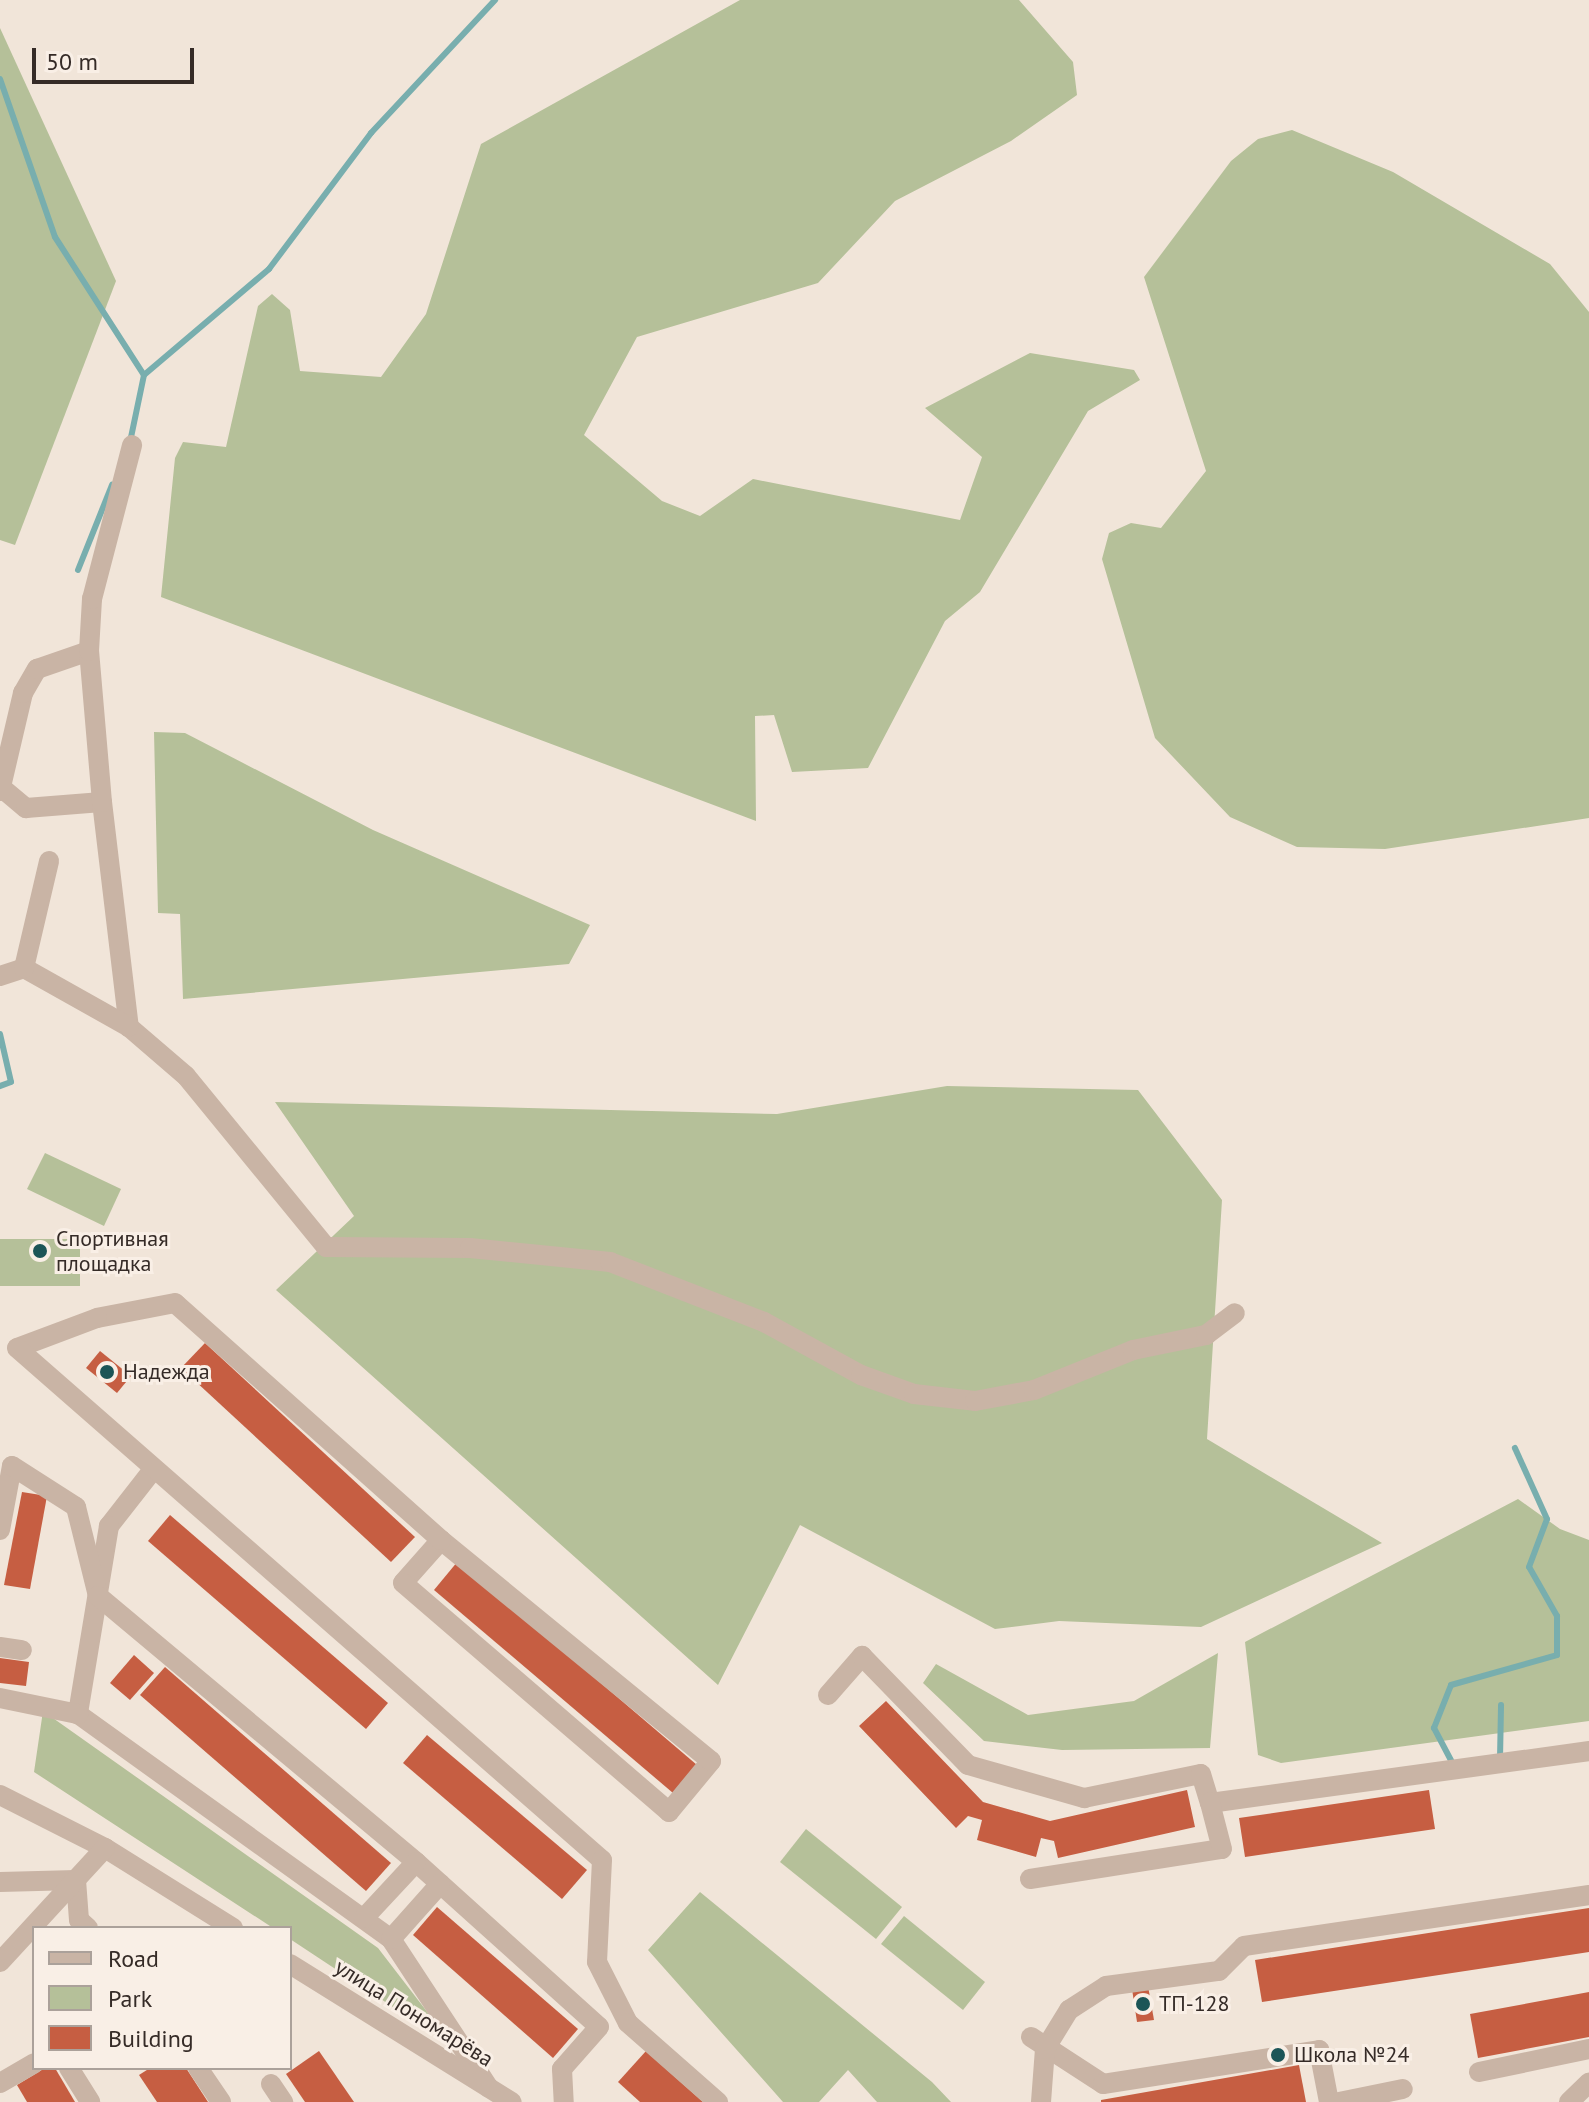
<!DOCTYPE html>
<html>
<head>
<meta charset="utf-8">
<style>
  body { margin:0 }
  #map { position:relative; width:1589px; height:2102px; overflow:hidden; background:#f1e5d9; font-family:"PT Sans",sans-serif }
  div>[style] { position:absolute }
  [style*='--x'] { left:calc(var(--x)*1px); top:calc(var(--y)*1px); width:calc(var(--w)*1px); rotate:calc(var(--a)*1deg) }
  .green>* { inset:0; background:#b5c099 }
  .stream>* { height:6px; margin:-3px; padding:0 3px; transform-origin:3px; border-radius:3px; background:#78aeae }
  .building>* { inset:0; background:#c65e42 }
  .minor>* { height:20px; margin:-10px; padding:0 10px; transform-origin:10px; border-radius:10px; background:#c9b4a5 }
  .dots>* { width:22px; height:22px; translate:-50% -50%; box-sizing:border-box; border:4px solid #f9efe6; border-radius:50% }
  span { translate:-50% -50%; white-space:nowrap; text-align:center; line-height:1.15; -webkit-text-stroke:6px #f9efe6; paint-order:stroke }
  .poi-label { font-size:22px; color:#352b27 }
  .left { translate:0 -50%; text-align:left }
  .street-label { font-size:22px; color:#352b27 }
  .legend { position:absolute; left:32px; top:1926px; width:260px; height:144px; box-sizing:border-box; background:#f9efe6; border:2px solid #aba19a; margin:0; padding:10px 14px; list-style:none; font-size:24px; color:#352b27 }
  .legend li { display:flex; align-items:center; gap:16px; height:40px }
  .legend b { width:40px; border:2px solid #aba19a }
  .scale { position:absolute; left:32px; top:48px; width:162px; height:36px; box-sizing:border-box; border:4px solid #352b27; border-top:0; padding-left:10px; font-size:24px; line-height:28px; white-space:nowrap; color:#352b27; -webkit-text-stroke:6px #f9efe6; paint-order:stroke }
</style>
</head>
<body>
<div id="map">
  <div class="green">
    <div style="clip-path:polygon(740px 0,1019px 0,1073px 62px,1077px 95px,1011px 141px,895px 201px,818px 283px,637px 337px,584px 435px,662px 501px,700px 516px,753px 479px,960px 520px,982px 457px,925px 408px,1030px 353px,1134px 370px,1140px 380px,1088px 411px,980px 592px,945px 621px,868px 768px,792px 772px,774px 715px,755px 716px,756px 821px,161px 597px,175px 458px,183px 442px,226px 447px,258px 306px,272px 294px,290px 310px,300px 371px,381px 377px,426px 314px,481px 144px)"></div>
    <div style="clip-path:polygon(0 28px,116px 281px,15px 545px,0 540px)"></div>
    <div style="clip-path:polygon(1292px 130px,1393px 172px,1550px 264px,1589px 312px,1589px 818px,1385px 849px,1297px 847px,1230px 817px,1155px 738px,1102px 559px,1109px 533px,1131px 523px,1161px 528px,1206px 471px,1144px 277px,1231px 161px,1258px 139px)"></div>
    <div style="clip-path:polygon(154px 732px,185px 733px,373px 830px,590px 925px,569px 964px,183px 999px,180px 914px,158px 913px)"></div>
    <div style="clip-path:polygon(947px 1086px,1138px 1090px,1222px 1200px,1207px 1439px,1382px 1543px,1201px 1627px,1059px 1621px,995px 1629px,800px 1525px,718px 1685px,276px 1290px,354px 1216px,275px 1102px,777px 1114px)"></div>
    <div style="clip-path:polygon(45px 1153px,121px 1189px,104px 1226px,27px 1189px)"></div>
    <div style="clip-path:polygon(0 1239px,80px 1239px,80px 1286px,0 1286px)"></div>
    <div style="clip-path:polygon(1518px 1499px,1560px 1529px,1589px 1540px,1589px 1721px,1281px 1763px,1258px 1755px,1245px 1642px)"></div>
    <div style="clip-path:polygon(1218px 1653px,1210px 1748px,1062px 1750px,984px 1741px,923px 1683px,936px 1664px,1028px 1715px,1134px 1701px)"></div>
    <div style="clip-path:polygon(43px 1711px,378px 1948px,455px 2048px,290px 1939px,290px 1928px,273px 1928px,34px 1772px)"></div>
    <div style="clip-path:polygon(806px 1829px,902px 1907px,876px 1939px,780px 1862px)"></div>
    <div style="clip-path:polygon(700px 1892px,932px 2082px,951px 2102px,877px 2102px,848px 2070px,819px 2102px,783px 2102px,648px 1950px)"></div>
    <div style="clip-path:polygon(904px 1916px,985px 1982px,963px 2010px,881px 1944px)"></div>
  </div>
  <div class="stream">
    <div style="--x:0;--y:79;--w:167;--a:70.8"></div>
    <div style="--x:55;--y:237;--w:164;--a:57.2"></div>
    <div style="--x:144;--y:375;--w:68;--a:101.8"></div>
    <div style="--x:144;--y:375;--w:164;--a:-40.3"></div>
    <div style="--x:269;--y:269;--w:170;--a:-53.1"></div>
    <div style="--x:371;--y:133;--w:182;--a:-47"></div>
    <div style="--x:78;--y:570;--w:92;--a:-68.2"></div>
    <div style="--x:0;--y:1034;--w:49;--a:77.1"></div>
    <div style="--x:11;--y:1082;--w:12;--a:160"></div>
    <div style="--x:1500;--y:1759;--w:54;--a:-88.9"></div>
    <div style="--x:1454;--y:1766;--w:43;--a:-117.8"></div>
    <div style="--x:1434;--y:1728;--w:46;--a:-68.4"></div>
    <div style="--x:1451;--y:1685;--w:110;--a:-15.8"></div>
    <div style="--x:1557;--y:1655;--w:39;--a:-90"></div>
    <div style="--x:1557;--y:1616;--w:56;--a:-119.7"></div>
    <div style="--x:1529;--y:1567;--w:51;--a:-69.4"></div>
    <div style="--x:1547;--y:1519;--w:78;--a:-114.3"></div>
  </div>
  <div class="building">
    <div style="clip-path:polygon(205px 1343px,415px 1537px,391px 1562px,181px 1368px)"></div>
    <div style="clip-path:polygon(100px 1351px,131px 1376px,117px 1393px,86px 1368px)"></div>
    <div style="clip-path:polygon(22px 1492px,47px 1496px,30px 1589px,4px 1585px)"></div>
    <div style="clip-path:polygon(170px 1515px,388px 1703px,366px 1729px,148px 1541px)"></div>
    <div style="clip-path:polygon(458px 1561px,697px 1765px,673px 1793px,434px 1590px)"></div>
    <div style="clip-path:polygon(134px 1655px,154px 1673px,130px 1700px,110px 1683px)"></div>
    <div style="clip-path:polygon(0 1658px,29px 1662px,26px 1686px,0 1683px)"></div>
    <div style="clip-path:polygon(165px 1667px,391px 1863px,366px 1891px,140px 1695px)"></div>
    <div style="clip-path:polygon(886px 1701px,983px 1802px,1050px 1821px,1187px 1790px,1195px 1827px,1058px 1858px,1054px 1841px,1041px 1838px,1036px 1857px,977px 1840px,982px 1820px,968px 1816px,956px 1828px,859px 1726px)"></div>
    <div style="clip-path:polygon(427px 1735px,587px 1870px,562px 1899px,403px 1763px)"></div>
    <div style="clip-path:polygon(1429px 1790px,1435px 1829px,1245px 1857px,1239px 1818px)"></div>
    <div style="clip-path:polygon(437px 1907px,578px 2029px,553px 2058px,413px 1935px)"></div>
    <div style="clip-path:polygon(1589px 1908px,1589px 1952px,1262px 2002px,1255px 1960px)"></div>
    <div style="clip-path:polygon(1148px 1986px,1154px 2020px,1137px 2022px,1132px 1989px)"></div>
    <div style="clip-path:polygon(1589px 1992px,1589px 2037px,1478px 2058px,1470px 2014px)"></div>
    <div style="clip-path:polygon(319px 2051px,354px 2102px,305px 2102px,286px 2074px)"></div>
    <div style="clip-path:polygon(646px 2051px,703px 2102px,640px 2102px,618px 2082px)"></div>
    <div style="clip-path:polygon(1299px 2065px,1306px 2102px,1101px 2102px,1101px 2100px)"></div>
    <div style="clip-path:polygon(45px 2068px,55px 2068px,75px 2102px,27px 2102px,17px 2085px)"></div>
    <div style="clip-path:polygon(150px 2068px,186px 2068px,208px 2102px,157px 2102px,139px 2075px)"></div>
  </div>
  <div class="minor">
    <div style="--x:3;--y:789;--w:30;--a:40"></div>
    <div style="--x:26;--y:808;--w:76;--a:-4.5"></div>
    <div style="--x:102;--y:802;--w:227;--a:83.2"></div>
    <div style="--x:129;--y:1027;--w:75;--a:40.7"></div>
    <div style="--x:186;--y:1076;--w:221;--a:50.7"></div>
    <div style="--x:326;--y:1247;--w:144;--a:0.4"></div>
    <div style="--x:470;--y:1248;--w:141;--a:5.7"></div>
    <div style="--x:610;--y:1262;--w:165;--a:21.3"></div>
    <div style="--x:764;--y:1322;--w:111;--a:28.7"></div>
    <div style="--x:861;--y:1375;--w:56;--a:19.7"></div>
    <div style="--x:914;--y:1394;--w:61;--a:6.5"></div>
    <div style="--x:975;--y:1401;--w:60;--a:-10.6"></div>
    <div style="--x:1034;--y:1390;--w:107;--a:-22"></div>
    <div style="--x:1133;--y:1350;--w:75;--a:-11.6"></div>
    <div style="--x:1206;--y:1335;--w:36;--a:-37"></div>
    <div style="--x:0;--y:791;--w:101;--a:-76.8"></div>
    <div style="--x:23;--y:693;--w:28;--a:-60"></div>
    <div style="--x:37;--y:669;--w:55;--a:-19.1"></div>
    <div style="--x:102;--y:802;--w:152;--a:-94.9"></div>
    <div style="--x:89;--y:651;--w:52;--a:-86.7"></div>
    <div style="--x:92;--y:599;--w:159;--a:-75.4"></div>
    <div style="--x:24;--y:968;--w:120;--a:29.3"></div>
    <div style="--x:0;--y:976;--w:25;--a:-18"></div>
    <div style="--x:24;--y:968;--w:110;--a:-76.8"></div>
    <div style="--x:152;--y:1471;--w:70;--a:128"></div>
    <div style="--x:109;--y:1526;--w:191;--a:99.4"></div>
    <div style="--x:78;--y:1714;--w:385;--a:35.7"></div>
    <div style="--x:391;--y:1939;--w:178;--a:56.7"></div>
    <div style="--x:0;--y:1530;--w:65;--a:-79.4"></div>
    <div style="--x:12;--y:1466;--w:76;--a:32.6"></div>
    <div style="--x:76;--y:1507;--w:92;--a:76.1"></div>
    <div style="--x:98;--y:1596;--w:415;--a:39.9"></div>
    <div style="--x:416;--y:1862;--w:246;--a:42"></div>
    <div style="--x:599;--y:2027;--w:56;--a:131.4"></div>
    <div style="--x:562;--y:2069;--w:33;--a:87"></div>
    <div style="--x:441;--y:1540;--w:57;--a:131.5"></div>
    <div style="--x:403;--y:1583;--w:351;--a:40.7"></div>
    <div style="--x:669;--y:1812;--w:66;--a:-50.5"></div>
    <div style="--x:711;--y:1761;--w:349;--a:-140.7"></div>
    <div style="--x:441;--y:1540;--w:356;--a:-138.3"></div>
    <div style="--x:175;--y:1303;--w:79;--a:169.1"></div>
    <div style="--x:97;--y:1318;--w:85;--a:159.4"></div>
    <div style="--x:17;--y:1348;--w:777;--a:41.19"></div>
    <div style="--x:602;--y:1860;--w:102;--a:92.8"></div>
    <div style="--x:597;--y:1962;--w:68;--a:63.1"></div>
    <div style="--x:628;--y:2023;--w:120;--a:41.3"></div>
    <div style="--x:0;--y:1647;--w:22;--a:8"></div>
    <div style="--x:828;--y:1695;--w:52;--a:-48.9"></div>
    <div style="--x:862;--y:1656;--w:152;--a:45.8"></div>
    <div style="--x:968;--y:1765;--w:121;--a:15.9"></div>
    <div style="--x:1084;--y:1798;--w:119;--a:-11.6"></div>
    <div style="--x:1201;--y:1774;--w:30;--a:73"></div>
    <div style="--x:1210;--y:1803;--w:383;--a:-7.8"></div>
    <div style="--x:0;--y:1698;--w:80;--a:11.6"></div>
    <div style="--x:0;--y:1795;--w:118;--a:26.8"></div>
    <div style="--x:105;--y:1848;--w:151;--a:32"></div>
    <div style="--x:1030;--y:1879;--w:194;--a:-8.9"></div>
    <div style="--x:1222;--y:1849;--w:48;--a:-104.6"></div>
    <div style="--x:0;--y:1882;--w:76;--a:-1.5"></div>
    <div style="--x:76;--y:1880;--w:40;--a:85.7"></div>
    <div style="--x:79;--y:1920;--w:12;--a:42"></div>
    <div style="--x:364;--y:1918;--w:76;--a:-47.1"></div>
    <div style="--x:391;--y:1939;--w:74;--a:-48.3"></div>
    <div style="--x:0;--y:1962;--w:155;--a:-47.4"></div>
    <div style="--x:290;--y:1964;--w:261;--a:31.9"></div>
    <div style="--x:1031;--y:2037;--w:86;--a:33.1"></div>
    <div style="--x:1103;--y:2084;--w:219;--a:-8.9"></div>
    <div style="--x:1319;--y:2050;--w:53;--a:79.1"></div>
    <div style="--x:69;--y:2068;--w:40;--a:58"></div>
    <div style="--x:198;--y:2068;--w:41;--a:55.9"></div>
    <div style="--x:1479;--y:2072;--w:112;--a:-11.8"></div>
    <div style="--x:0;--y:2083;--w:39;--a:-30"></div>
    <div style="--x:271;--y:2084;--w:22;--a:56"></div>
    <div style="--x:1041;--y:2102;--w:53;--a:-85.7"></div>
    <div style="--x:1045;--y:2049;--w:46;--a:-58.4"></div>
    <div style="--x:1069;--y:2010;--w:44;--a:-33"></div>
    <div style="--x:1106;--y:1986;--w:114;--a:-7.6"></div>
    <div style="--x:1219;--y:1971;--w:35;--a:-45"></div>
    <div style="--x:1244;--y:1946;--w:349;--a:-8.4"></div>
    <div style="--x:1339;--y:2102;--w:65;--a:-11.5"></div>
    <div style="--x:1569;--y:2102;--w:28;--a:-44"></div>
  </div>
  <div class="dots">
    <div style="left:40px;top:1251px;background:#1c5557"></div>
    <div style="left:107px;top:1372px;background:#1c5557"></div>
    <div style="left:1143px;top:2004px;background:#1c5557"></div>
    <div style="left:1278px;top:2055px;background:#1c5557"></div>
  </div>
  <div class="poi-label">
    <span class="left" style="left:56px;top:1251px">Спортивная<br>площадка</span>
    <span class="left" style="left:123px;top:1372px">Надежда</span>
    <span class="left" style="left:1159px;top:2004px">ТП-128</span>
    <span class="left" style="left:1294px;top:2055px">Школа №24</span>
  </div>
  <div class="street-label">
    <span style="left:414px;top:2013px;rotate:32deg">улица Пономарёва</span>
  </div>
  <ul class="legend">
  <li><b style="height:10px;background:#c9b4a5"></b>Road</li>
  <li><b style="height:22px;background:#b5c099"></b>Park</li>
  <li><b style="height:22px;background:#c65e42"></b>Building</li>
  </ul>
  <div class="scale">50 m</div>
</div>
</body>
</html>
